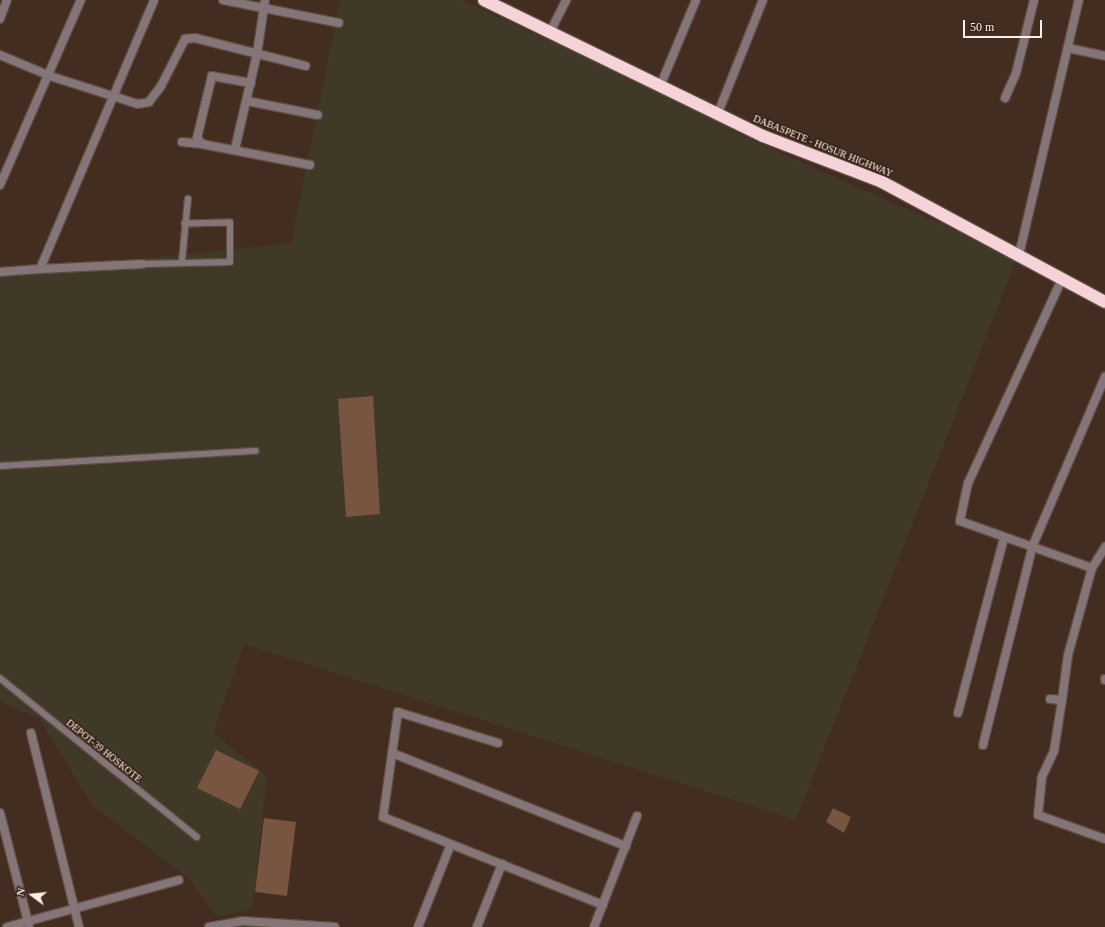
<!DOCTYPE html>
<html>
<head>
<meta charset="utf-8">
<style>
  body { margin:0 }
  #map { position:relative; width:1105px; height:927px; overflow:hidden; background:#422d20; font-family:Georgia,serif }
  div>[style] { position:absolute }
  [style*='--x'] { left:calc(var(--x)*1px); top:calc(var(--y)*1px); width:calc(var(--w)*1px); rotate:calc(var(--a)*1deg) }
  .industrial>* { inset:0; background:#413928 }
  .building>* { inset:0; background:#775541 }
  .roads { filter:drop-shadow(1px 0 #604c40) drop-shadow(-1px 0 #604c40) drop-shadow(0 1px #604c40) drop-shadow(0 -1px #604c40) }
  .lane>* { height:5.5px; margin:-2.75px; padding:0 2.75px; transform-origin:2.75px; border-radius:2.75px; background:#847678 }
  .street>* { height:8px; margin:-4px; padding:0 4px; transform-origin:4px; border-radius:4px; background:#847678 }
  .highway>* { height:12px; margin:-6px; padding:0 6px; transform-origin:6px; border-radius:6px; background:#f5d3d8 }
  span { translate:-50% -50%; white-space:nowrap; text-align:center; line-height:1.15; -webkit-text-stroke:3px #382317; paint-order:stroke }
  .street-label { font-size:10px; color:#fef0e8 }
  .north { position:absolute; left:12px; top:875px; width:40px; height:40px; -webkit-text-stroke:3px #382317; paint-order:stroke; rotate:285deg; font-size:11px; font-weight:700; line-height:16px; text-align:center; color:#fef0e8 }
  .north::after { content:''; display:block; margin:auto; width:14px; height:18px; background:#fef0e8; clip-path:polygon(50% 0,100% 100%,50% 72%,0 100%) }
  .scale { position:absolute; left:963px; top:20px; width:79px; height:18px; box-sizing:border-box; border:2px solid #fef0e8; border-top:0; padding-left:5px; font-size:12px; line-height:14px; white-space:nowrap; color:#fef0e8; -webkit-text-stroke:3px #382317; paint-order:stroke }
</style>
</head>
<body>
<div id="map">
  <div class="industrial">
    <div style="clip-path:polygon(340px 0,461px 0,689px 105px,743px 136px,1017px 258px,796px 820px,244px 644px,213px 733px,267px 776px,252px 909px,217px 917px,188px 878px,92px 805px,39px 718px,0 702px,0 274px,291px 243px)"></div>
  </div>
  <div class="building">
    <div style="clip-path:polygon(373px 396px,380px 514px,346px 517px,338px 399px)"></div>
    <div style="clip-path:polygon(216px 750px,259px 771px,240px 809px,197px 788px)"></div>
    <div style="clip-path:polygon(833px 808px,851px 817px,844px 833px,826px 822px)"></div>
    <div style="clip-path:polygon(264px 818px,296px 822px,287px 896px,255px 892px)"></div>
  </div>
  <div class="roads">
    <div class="lane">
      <div style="--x:182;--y:261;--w:62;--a:-84.5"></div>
      <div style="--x:143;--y:264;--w:87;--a:-1.3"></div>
      <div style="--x:230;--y:262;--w:39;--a:-90"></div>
      <div style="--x:230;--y:223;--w:45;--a:178.7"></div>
      <div style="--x:0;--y:466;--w:256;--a:-3.4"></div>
      <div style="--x:0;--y:678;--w:253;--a:38.9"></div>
    </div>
    <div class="street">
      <div style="--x:223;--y:0;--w:118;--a:11.2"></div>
      <div style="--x:0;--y:19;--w:20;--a:-70"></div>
      <div style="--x:550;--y:32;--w:36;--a:-63"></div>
      <div style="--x:1068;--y:48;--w:38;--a:12"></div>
      <div style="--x:0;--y:55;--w:54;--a:22.8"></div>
      <div style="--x:50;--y:76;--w:92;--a:17.7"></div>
      <div style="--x:138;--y:104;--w:11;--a:-10"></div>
      <div style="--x:149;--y:102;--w:20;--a:-53"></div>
      <div style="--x:161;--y:86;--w:53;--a:-62.9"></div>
      <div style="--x:185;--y:39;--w:10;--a:-6"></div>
      <div style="--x:195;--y:38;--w:114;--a:14.2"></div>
      <div style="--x:251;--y:83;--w:40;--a:-170"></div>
      <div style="--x:212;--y:76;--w:64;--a:103.6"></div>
      <div style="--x:197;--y:138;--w:8;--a:50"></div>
      <div style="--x:202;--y:144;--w:110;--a:11"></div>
      <div style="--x:661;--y:84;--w:91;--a:-67.4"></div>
      <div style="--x:1005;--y:98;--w:27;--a:-66"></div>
      <div style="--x:1016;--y:73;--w:75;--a:-76.1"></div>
      <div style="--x:247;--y:101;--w:72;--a:11.2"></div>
      <div style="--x:718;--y:113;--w:122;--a:-68.3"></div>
      <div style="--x:182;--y:142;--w:20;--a:6"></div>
      <div style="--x:235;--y:149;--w:98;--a:-77"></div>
      <div style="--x:257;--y:54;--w:55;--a:-81.6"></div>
      <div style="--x:0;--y:185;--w:202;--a:-66.4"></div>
      <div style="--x:1019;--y:255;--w:262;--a:-76.8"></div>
      <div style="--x:40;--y:269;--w:103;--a:-2.8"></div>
      <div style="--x:0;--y:272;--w:40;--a:-4.3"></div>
      <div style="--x:40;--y:269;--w:292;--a:-67"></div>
      <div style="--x:1062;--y:279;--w:225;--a:114.7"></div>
      <div style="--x:968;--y:483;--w:39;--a:102"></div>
      <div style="--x:960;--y:521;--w:140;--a:19.6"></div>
      <div style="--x:1105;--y:680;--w:1;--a:-90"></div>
      <div style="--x:1050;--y:699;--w:12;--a:5"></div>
      <div style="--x:1062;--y:700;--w:52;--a:98.9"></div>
      <div style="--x:1054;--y:751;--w:29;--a:115"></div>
      <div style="--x:1042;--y:777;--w:38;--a:96"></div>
      <div style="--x:1038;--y:815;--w:71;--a:19.7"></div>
      <div style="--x:1062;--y:700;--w:45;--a:-82.4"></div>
      <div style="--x:1068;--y:655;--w:90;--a:-74.6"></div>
      <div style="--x:1092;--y:568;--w:25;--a:-58"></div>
      <div style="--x:958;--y:713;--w:181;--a:-75.3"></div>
      <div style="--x:31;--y:733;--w:200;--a:76.1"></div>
      <div style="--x:498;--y:743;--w:105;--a:-162.8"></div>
      <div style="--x:398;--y:712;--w:106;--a:98.1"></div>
      <div style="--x:383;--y:817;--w:237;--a:21.8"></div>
      <div style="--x:983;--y:745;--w:206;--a:-76"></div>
      <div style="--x:1033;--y:545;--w:183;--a:-66.8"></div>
      <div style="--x:392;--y:753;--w:252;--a:21.7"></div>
      <div style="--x:0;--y:813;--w:117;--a:75.6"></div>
      <div style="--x:7;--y:927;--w:178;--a:-15.3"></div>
      <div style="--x:209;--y:927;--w:34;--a:-10"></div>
      <div style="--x:242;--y:921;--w:93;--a:3.7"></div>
      <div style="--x:418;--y:927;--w:89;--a:-68.3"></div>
      <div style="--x:477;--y:927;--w:68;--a:-68.4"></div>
      <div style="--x:594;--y:927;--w:119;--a:-68.8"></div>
    </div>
    <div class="highway">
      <div style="--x:484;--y:0;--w:310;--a:26"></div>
      <div style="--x:763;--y:136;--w:128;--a:21.1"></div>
      <div style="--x:882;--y:182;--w:253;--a:28.3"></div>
    </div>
  </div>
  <div class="street-label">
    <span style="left:823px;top:146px;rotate:22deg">DABASPETE - HOSUR HIGHWAY</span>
    <span style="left:104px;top:751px;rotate:39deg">DEPOT-39 HOSKOTE</span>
  </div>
  <div class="north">N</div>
  <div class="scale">50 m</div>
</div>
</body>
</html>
